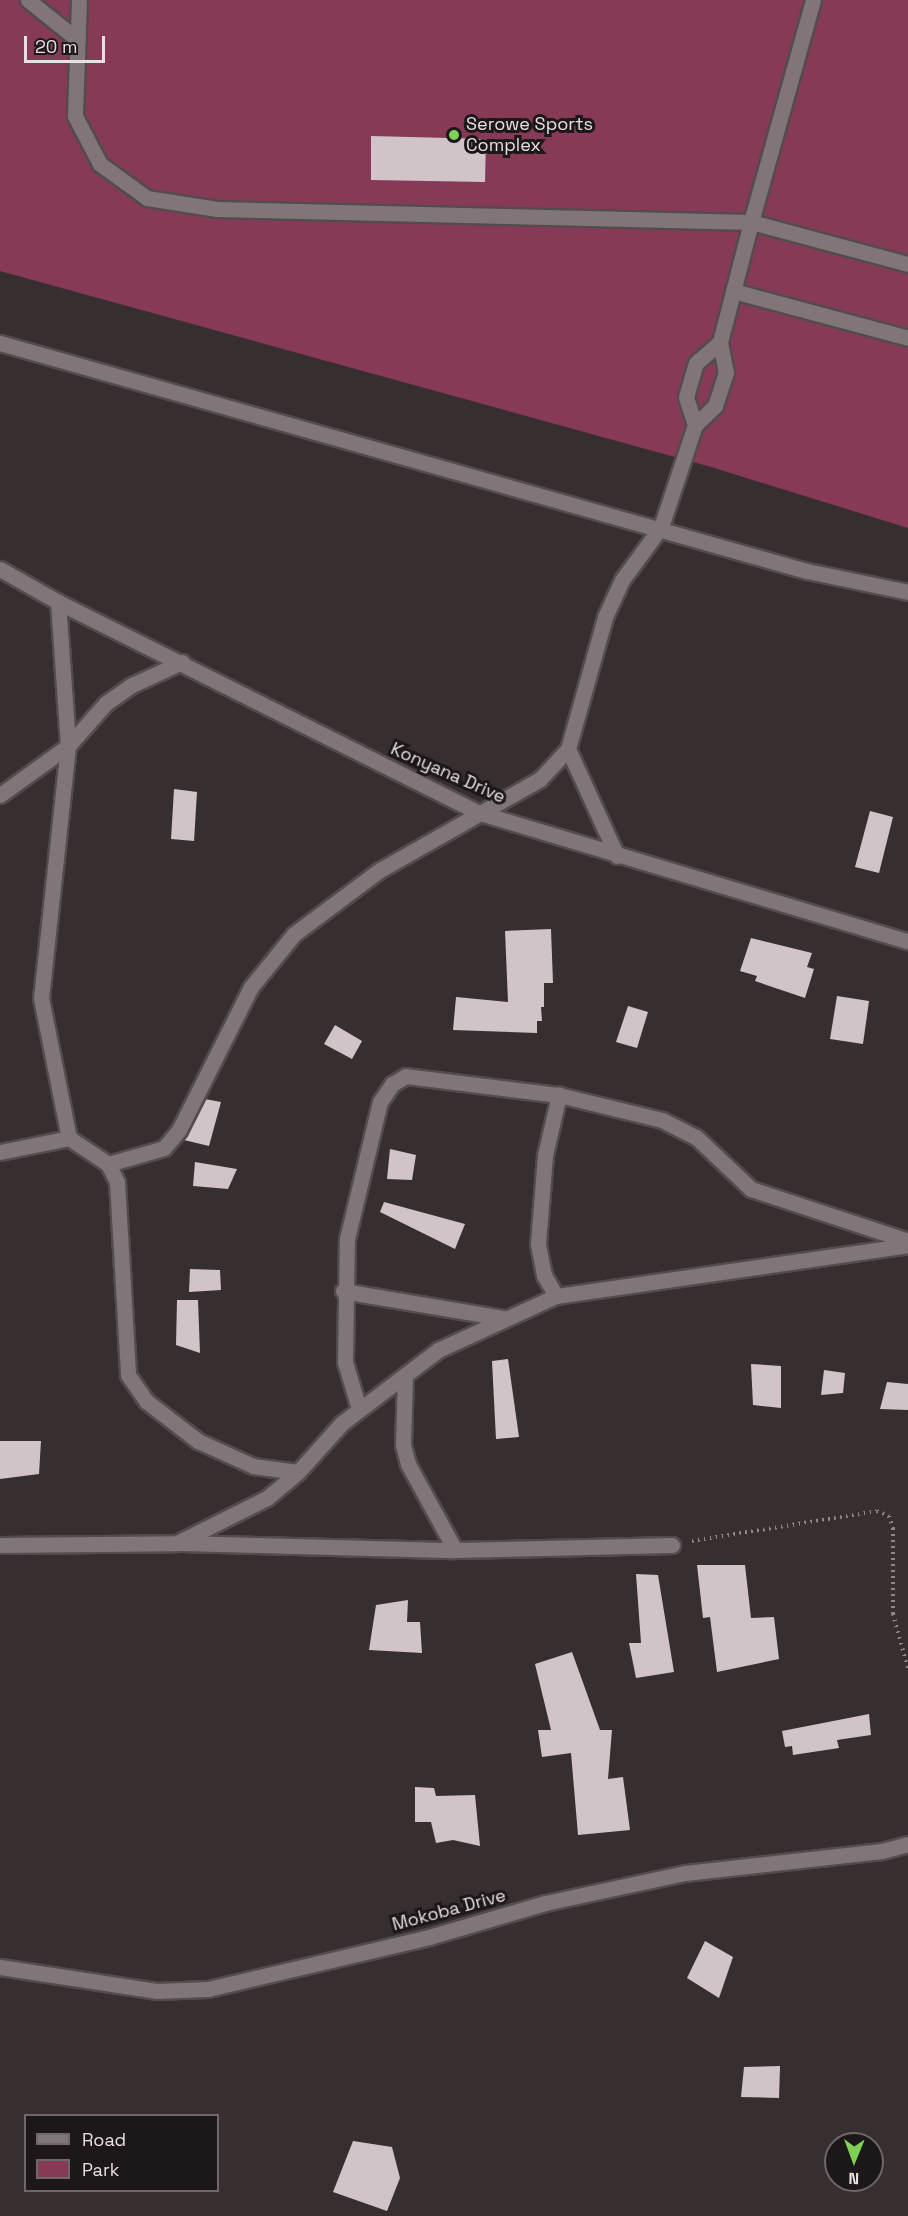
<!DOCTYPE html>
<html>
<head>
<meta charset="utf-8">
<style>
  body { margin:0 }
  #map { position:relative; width:908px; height:2216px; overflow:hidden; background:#372e30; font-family:"Space Grotesk",sans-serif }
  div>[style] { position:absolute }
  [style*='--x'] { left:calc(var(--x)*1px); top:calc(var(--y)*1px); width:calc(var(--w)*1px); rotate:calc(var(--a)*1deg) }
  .green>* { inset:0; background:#873a58 }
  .building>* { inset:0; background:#d1c4c8 }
  .path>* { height:4px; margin-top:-2px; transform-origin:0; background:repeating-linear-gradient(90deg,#8e8688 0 1.5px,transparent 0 6px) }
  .roads { filter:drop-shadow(2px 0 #534b4d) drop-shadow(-2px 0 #534b4d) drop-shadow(0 2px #534b4d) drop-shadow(0 -2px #534b4d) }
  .minor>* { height:15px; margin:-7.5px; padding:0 7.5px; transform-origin:7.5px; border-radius:7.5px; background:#807578 }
  .dots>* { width:16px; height:16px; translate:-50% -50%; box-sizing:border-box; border:3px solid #1c1718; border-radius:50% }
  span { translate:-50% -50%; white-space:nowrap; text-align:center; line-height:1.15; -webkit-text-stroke:6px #1c1718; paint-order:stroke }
  .poi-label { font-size:18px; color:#e8e1e3 }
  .left { translate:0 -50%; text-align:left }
  .street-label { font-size:18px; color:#e8e1e3 }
  .legend { position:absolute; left:24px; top:2114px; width:195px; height:78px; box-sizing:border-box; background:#1c1718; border:2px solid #6e6869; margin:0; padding:8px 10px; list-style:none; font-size:18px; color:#e8e1e3 }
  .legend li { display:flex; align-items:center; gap:12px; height:30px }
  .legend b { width:30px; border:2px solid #6e6869 }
  .north { position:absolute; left:824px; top:2132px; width:60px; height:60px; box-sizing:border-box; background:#1c1718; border:2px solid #6e6869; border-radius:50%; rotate:181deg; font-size:16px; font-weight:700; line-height:24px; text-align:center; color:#e8e1e3 }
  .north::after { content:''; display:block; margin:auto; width:21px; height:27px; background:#7ed153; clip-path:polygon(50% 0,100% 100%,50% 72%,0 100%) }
  .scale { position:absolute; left:24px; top:36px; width:81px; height:27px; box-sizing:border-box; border:3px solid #e8e1e3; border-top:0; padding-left:8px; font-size:18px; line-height:21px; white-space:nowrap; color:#e8e1e3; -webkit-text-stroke:4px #1c1718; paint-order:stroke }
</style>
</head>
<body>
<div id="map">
  <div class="green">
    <div style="clip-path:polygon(0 0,908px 0,908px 528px,711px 467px,0 271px)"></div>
  </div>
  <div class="building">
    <div style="clip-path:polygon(371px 136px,486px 139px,485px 182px,371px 180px)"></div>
    <div style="clip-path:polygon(174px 789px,197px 792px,194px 841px,171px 839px)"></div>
    <div style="clip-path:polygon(870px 811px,893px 817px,879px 873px,855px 867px)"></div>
    <div style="clip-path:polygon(551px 929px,553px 983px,544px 983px,544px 1007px,541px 1007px,542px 1021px,537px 1021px,537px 1033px,453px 1030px,456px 997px,508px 1002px,505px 931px)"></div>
    <div style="clip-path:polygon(751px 938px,812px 953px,807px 967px,814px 969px,805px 998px,755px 981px,757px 976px,740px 971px)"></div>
    <div style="clip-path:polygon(837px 996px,869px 1001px,863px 1044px,830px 1039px)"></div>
    <div style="clip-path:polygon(628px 1006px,648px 1012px,637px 1048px,616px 1042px)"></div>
    <div style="clip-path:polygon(335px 1025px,362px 1041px,352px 1059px,324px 1044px)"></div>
    <div style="clip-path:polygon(205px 1099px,221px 1102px,209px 1146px,184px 1140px)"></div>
    <div style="clip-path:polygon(390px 1149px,416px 1155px,412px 1180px,387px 1179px)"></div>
    <div style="clip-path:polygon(195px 1162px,237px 1169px,228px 1189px,193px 1186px)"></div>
    <div style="clip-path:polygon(384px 1202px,465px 1224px,455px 1249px,380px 1212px)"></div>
    <div style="clip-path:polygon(190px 1269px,220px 1270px,221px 1290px,189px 1292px)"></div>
    <div style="clip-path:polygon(177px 1300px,198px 1300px,200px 1353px,176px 1345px)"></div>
    <div style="clip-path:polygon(508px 1359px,519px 1437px,496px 1439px,492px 1361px)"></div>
    <div style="clip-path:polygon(751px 1364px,781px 1366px,781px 1408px,753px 1405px)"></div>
    <div style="clip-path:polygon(824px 1370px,845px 1373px,843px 1393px,821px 1395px)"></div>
    <div style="clip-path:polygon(887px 1382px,908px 1384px,908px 1410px,880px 1409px)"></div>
    <div style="clip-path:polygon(0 1441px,41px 1441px,39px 1474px,0 1479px)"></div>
    <div style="clip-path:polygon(697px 1565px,745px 1565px,751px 1618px,774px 1617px,779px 1659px,717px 1672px,710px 1617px,703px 1618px)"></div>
    <div style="clip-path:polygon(636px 1574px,658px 1575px,674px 1672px,636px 1678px,629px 1643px,641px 1643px)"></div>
    <div style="clip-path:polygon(408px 1600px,407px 1622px,420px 1622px,422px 1653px,369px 1650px,376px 1605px)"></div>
    <div style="clip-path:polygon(572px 1652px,600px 1730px,612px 1730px,608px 1779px,623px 1777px,630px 1830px,578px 1835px,571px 1753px,542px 1757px,538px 1730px,551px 1730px,535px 1664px)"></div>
    <div style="clip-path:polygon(869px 1714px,871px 1735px,837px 1740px,839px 1748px,793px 1755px,792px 1746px,785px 1747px,782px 1731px)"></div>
    <div style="clip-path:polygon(415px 1787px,434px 1788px,436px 1796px,475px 1795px,480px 1846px,453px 1840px,436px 1843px,431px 1822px,415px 1822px)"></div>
    <div style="clip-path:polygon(705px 1941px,733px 1957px,719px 1998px,687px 1978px)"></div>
    <div style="clip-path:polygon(780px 2066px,779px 2098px,741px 2097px,744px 2067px)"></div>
    <div style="clip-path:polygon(353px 2141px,392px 2147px,400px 2178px,387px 2211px,333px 2192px)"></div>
  </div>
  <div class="path">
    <div style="--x:692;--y:1541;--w:187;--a:-9.2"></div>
    <div style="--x:877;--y:1511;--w:13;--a:23"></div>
    <div style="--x:889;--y:1516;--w:13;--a:72"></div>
    <div style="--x:893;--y:1528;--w:86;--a:90"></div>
    <div style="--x:893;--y:1614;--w:57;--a:74.7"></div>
  </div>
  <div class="roads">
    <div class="minor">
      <div style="--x:28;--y:0;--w:64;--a:38.7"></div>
      <div style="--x:79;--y:0;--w:116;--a:92"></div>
      <div style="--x:75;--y:116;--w:54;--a:62.5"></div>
      <div style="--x:100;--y:164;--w:58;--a:35.9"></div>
      <div style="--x:147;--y:198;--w:71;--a:8.9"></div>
      <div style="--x:217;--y:209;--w:534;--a:1.39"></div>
      <div style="--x:751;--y:222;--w:230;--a:-74.4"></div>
      <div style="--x:733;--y:291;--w:181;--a:15"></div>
      <div style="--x:0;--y:343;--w:839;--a:15.78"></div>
      <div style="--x:807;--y:571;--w:103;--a:11.7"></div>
      <div style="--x:695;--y:425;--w:29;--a:-108"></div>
      <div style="--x:686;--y:397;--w:35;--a:-74"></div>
      <div style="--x:696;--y:363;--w:32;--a:-41"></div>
      <div style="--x:0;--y:569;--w:67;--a:29.6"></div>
      <div style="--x:58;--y:602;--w:472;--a:26.6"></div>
      <div style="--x:480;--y:813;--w:447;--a:16.7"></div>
      <div style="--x:58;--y:602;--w:144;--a:86"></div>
      <div style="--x:68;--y:746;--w:253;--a:96.1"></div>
      <div style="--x:41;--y:998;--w:143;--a:78.7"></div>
      <div style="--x:69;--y:1138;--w:47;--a:33.7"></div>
      <div style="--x:108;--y:1164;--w:20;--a:63"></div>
      <div style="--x:117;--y:1182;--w:193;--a:86.7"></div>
      <div style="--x:128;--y:1375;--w:32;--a:55"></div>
      <div style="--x:146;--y:1401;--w:66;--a:37.6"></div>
      <div style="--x:198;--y:1441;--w:60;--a:24.4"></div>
      <div style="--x:253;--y:1466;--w:45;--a:7.6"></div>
      <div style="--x:0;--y:795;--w:84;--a:-35.8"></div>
      <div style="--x:68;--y:746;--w:57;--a:-48.5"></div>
      <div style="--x:106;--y:703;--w:32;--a:-35"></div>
      <div style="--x:132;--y:685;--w:55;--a:-24.7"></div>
      <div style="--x:617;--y:856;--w:118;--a:-114.6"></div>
      <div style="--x:568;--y:749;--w:137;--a:-74.3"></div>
      <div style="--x:605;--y:617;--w:41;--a:-65.3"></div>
      <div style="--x:622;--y:580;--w:66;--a:-53.7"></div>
      <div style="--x:661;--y:527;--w:108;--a:-71.6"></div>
      <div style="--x:695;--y:425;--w:28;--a:-44"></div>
      <div style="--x:715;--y:406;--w:35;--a:-72"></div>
      <div style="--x:726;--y:373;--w:32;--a:-101"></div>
      <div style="--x:720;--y:342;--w:124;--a:-75.5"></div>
      <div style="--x:751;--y:222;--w:163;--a:15"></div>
      <div style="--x:0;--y:1152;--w:70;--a:-11.5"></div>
      <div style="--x:108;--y:1164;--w:58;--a:-15.9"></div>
      <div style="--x:164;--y:1148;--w:23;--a:-50"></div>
      <div style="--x:179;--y:1130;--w:160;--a:-63.3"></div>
      <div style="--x:251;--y:987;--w:68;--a:-50.9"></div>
      <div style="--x:294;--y:934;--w:107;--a:-36.7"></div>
      <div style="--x:380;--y:870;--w:184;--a:-29.6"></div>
      <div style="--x:540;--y:779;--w:41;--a:-47"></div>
      <div style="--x:343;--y:1291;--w:162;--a:9.6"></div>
      <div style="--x:556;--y:1296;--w:24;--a:-120"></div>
      <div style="--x:544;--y:1275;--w:32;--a:-101"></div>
      <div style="--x:538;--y:1244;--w:89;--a:-85.5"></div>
      <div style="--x:545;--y:1155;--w:62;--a:-76.9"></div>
      <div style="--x:559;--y:1095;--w:106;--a:13.6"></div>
      <div style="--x:662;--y:1120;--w:38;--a:27"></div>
      <div style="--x:696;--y:1137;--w:76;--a:43.4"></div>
      <div style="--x:751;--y:1189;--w:165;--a:18.3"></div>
      <div style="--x:405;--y:1375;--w:70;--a:91.6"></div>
      <div style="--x:403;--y:1445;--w:20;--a:75"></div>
      <div style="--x:408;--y:1464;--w:98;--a:61.3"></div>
      <div style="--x:359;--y:1409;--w:49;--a:-106.6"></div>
      <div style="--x:345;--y:1362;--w:123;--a:-89.1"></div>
      <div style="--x:347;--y:1239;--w:141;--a:-76.5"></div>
      <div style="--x:380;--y:1102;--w:22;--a:-56"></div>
      <div style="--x:392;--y:1084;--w:16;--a:-30"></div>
      <div style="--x:406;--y:1076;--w:154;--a:7.1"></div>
      <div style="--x:181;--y:1543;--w:274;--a:1.5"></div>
      <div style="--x:455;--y:1550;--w:217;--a:-1.3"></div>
      <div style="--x:0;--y:1545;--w:177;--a:-0.6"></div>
      <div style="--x:177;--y:1543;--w:101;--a:-26.6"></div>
      <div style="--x:267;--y:1498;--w:40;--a:-40"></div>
      <div style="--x:298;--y:1472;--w:66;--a:-48.1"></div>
      <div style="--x:342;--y:1423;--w:121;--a:-37.2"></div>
      <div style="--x:438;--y:1350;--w:130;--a:-24.6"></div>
      <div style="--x:556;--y:1296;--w:356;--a:-8.2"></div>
      <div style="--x:0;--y:1967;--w:158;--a:8.7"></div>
      <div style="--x:156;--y:1991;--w:52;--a:-2.2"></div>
      <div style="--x:208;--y:1989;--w:227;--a:-13.2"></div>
      <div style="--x:429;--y:1937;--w:121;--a:-16.3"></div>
      <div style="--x:545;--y:1903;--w:143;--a:-12.1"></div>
      <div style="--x:685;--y:1873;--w:198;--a:-6.4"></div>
      <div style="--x:882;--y:1851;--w:27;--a:-15"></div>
    </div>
  </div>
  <div class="dots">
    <div style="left:454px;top:135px;background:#7ed153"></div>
  </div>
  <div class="poi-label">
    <span class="left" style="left:466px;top:135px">Serowe Sports<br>Complex</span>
  </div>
  <div class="street-label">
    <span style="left:448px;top:773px;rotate:24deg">Konyana Drive</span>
    <span style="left:449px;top:1910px;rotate:-15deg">Mokoba Drive</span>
  </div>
  <ul class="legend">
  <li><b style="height:8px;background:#807578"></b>Road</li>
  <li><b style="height:16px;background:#873a58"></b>Park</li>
  </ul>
  <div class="north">N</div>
  <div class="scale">20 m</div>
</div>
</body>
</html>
